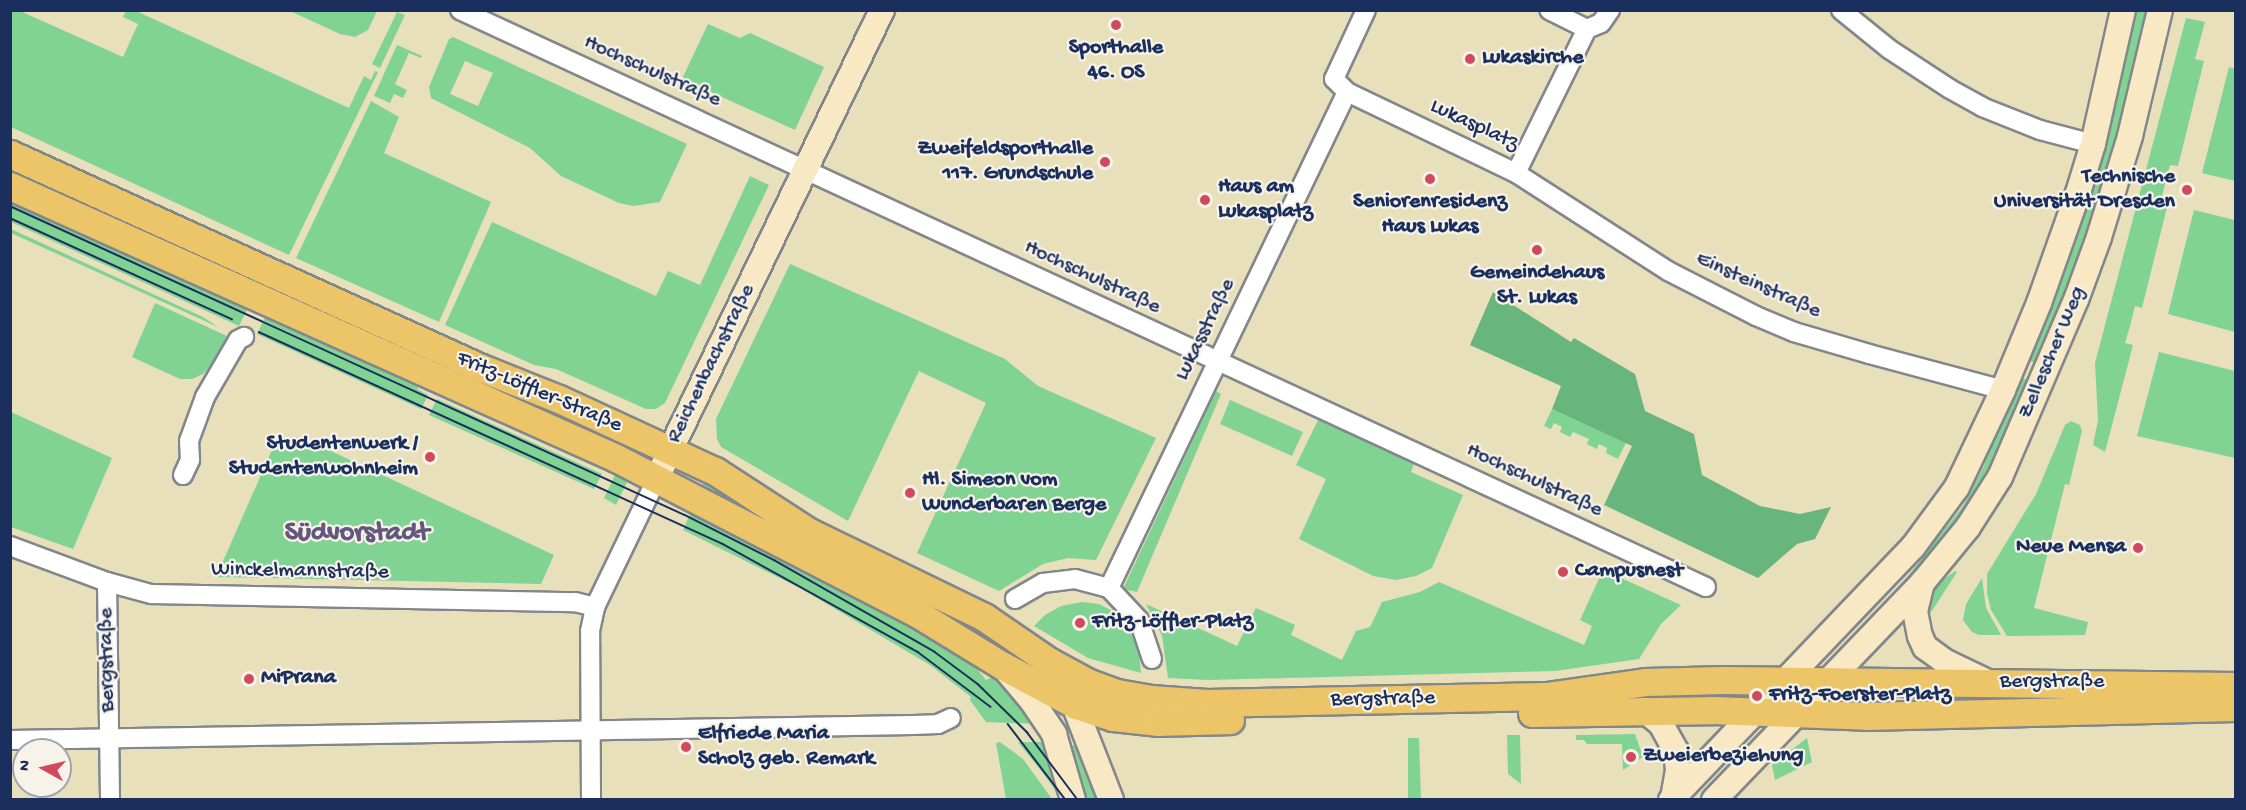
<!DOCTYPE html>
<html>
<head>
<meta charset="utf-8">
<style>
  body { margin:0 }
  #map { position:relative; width:2246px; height:810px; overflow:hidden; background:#e8dfbb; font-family:"Gochi Hand",sans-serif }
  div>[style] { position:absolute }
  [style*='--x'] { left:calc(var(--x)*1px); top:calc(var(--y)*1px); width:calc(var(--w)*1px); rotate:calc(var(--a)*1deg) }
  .green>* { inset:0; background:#81d394 }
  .forest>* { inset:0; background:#68b57e }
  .roads { filter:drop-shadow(2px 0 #82878c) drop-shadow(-2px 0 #82878c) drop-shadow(0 2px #82878c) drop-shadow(0 -2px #82878c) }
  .street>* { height:18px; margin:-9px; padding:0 9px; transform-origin:9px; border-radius:9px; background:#fff }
  .secondary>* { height:24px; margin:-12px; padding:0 12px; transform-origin:12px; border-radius:12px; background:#f8e8c3 }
  .primary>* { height:27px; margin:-13.5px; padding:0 13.5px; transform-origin:13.5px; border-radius:13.5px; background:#edc569 }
  .tram>* { height:1.5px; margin:-0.75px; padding:0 0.75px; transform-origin:0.75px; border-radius:0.75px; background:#1b2f5e }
  .dots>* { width:16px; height:16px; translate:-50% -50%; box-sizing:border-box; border:3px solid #f7f3e8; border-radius:50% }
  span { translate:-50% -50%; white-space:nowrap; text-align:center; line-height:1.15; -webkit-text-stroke:4.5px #f7f3e8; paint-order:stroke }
  .poi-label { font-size:22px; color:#1b2f5e; font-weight:700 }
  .left { translate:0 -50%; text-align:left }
  .right { translate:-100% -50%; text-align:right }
  .street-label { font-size:22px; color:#1b2f5e }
  .district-label { font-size:28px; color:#64577f; font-weight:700 }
  .frame { position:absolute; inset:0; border:12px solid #1b2f5e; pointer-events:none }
  .north { position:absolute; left:12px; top:738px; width:60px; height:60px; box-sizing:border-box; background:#f7f3e8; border:2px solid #9fa5b1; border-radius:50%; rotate:278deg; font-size:16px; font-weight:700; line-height:24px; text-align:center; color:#1b2f5e }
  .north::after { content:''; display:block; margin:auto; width:21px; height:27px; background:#d1495b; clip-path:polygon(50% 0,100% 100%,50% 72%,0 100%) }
</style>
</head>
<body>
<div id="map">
  <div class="green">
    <div style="clip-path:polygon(11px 10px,20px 11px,123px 57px,138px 24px,123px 17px,126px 11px,136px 11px,349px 108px,364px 76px,371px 80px,375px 71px,378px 72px,289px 255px,11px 127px)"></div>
    <div style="clip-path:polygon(290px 11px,377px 11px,368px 30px,355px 37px,340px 34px)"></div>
    <div style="clip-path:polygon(2132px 11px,2149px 11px,2124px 121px,2086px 245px,2039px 364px,2026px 360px)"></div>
    <div style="clip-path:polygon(397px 12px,405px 15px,380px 68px,372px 64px)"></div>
    <div style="clip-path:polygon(2186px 18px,2205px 22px,2195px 59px,2204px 61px,2178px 166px,2170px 165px,2165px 184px,2161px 201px,2168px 203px,2142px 308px,2135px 306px,2130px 326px,2125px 343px,2133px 345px,2105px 452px,2093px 445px,2098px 420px,2095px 363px)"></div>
    <div style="clip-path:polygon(708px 24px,740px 38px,750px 33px,824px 67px,795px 130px,682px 79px)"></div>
    <div style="clip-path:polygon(evenodd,453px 37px,687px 144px,660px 202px,633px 206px,619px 203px,561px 176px,530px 148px,431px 98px,429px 87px,449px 39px,453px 37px,465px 61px,493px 73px,478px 106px,450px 94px,465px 61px)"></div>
    <div style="clip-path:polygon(397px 45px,422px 56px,421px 58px,409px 53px,395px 84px,407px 90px,403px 98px,394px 94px,390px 103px,374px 96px)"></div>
    <div style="clip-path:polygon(2229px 67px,2235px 69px,2235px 181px,2202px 173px)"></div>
    <div style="clip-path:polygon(371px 101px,399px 117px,384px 153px,491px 202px,439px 322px,296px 258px)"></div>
    <div style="clip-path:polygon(750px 176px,769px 185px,665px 403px,656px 409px,646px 409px,556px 369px,534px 365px,445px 325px,492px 222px,656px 296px,668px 271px,700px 285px)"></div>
    <div style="clip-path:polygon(11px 195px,250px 304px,239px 326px,11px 222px)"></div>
    <div style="clip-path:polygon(2194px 210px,2235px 220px,2235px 332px,2168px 314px)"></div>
    <div style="clip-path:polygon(11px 229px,203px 317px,218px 327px,11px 233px)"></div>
    <div style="clip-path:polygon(790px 264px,1005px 359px,1038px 386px,1156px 438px,1096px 560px,1068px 558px,1043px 564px,999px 591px,917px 553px,986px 403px,919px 371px,848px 521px,721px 447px,717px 439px,716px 419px)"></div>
    <div style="clip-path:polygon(155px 303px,227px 336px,213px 364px,203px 374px,192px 379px,180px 379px,132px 357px)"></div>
    <div style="clip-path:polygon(267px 313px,421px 382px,417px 389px,428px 395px,421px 409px,257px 334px)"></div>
    <div style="clip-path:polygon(2159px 352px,2235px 371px,2235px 458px,2137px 436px)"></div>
    <div style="clip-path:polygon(2018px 376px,2032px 382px,1997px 459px,1946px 540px,1862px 634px,1857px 630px,1904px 581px,1963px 506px,1983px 468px)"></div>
    <div style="clip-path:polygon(1216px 391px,1221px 394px,1137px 592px,1123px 589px)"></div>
    <div style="clip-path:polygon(437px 399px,602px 474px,594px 489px,429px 415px)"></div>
    <div style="clip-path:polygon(1230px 400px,1303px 432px,1292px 456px,1220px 424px)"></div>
    <div style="clip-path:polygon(1552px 409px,1626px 443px,1618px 459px,1606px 453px,1607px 448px,1599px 444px,1597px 449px,1587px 444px,1589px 439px,1573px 432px,1570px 437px,1560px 432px,1562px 427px,1554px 423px,1551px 429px,1544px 426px)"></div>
    <div style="clip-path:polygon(11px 412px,112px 458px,73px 549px,11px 527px)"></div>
    <div style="clip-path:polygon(1321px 414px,1416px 458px,1411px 472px,1463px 495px,1432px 568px,1416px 576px,1396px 580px,1373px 576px,1299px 539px,1326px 479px,1296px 465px)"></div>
    <div style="clip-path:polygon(2071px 421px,2080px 425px,2082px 431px,2069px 485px,2065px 484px,2034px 608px,2088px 622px,2085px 635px,2007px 636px,1991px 610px,1987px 593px,1987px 574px,2036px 494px,2065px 425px)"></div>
    <div style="clip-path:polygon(294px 437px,303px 438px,554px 555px,541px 584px,216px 577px,272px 450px,279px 443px)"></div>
    <div style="clip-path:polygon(617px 471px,630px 476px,616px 505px,604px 498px)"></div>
    <div style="clip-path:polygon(706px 479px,968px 620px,1035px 666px,1040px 677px,992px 643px,700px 490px)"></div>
    <div style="clip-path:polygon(693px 507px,891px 612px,969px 659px,986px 680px,995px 676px,1041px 724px,986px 722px,970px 700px,971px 697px,930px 665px,800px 588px,683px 530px)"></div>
    <div style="clip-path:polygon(1603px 570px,1681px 605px,1661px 624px,1639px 659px,1555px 671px,1208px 680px,1168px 678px,1162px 636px,1146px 604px,1237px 646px,1256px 608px,1295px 625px,1291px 635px,1342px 660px,1356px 631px,1370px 627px,1382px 602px,1420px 592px,1439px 582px,1584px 645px,1592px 626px,1580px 620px)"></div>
    <div style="clip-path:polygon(1955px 571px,1957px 572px,1930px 614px,1923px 618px,1931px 589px)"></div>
    <div style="clip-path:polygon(1982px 578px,1986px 608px,2001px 635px,1979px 635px,1972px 632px,1963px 620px,1966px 604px)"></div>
    <div style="clip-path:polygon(1082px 602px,1099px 604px,1116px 613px,1131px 632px,1139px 651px,1141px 673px,1088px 658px,1034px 626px,1045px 615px,1061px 606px)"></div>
    <div style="clip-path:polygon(1635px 734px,1643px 757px,1623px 770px,1622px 744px,1587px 744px,1584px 740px,1576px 740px,1576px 735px)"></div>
    <div style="clip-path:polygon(1507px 735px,1520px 735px,1521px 784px,1508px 774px)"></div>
    <div style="clip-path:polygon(1408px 738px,1419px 738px,1421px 799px,1408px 799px)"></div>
    <div style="clip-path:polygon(1807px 738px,1812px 762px,1775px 780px,1772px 765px)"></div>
    <div style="clip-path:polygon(1000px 742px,1023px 759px,1052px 799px,1006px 799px,996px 743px)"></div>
    <div style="clip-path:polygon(1018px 742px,1050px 742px,1061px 799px,1046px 777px)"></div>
    <div style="clip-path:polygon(1063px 744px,1079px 746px,1100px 799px,1080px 799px)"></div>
  </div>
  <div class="forest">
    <div style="clip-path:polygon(1493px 292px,1571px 342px,1574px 338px,1635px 374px,1645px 411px,1694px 434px,1702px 475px,1760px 506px,1800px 514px,1831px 507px,1815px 539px,1797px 544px,1758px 578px,1604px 505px,1632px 446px,1552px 409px,1561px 386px,1470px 345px)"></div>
  </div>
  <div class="roads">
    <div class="street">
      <div style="--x:460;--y:10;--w:1373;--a:24.85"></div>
      <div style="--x:1366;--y:10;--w:76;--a:114.9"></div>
      <div style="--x:1334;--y:79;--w:18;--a:45"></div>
      <div style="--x:1347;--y:92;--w:187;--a:25.6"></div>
      <div style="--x:1516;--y:173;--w:181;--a:32.8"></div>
      <div style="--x:1668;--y:271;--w:99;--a:27.1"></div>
      <div style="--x:1756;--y:316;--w:41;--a:22.8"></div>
      <div style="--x:1794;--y:332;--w:78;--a:16.3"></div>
      <div style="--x:1869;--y:354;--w:139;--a:15"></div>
      <div style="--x:1841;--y:10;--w:62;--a:39.1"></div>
      <div style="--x:1889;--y:49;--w:73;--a:33.3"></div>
      <div style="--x:1950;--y:89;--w:37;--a:29"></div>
      <div style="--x:1982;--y:107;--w:62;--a:21.6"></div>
      <div style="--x:2040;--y:130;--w:55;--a:14.8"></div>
      <div style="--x:1587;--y:29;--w:15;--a:-23"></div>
      <div style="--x:1601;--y:23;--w:16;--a:-55"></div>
      <div style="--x:1516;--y:173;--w:161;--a:-63.8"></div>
      <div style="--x:1587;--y:29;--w:42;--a:-153.4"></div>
      <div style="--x:183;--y:475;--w:17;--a:-65"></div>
      <div style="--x:190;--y:460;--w:19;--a:-93"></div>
      <div style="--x:189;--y:441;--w:47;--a:-70"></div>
      <div style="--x:205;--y:397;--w:66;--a:-59.9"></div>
      <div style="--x:238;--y:340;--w:7;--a:-27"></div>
      <div style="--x:10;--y:546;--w:103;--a:20.4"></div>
      <div style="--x:107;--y:582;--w:46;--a:15.3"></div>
      <div style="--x:151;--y:594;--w:424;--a:1.1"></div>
      <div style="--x:575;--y:602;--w:21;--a:14"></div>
      <div style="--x:107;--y:582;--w:218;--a:89.2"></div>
      <div style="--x:1109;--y:588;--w:550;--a:-64.37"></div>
      <div style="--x:1015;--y:599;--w:32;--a:-30"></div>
      <div style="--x:1043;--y:583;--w:32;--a:-7"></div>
      <div style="--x:1075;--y:579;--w:35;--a:15"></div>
      <div style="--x:1109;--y:588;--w:44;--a:46.8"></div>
      <div style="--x:1139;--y:620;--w:41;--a:71.6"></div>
      <div style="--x:10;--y:740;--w:903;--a:-0.95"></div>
      <div style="--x:913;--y:725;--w:25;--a:-2"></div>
      <div style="--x:938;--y:724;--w:14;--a:-25"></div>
      <div style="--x:591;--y:800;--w:169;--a:-90.3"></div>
      <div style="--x:590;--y:631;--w:25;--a:-78"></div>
      <div style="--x:595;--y:607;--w:143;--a:-64.3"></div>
    </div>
    <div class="secondary">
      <div style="--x:657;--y:478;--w:519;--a:-64.32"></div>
      <div style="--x:1922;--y:583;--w:29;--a:104"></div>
      <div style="--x:1915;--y:611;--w:25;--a:79"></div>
      <div style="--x:1920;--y:636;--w:12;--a:66"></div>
      <div style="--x:1925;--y:647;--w:24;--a:36"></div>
      <div style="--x:1944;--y:661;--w:51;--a:25.6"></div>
      <div style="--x:1006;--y:670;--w:40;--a:50"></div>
      <div style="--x:1032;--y:701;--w:40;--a:56"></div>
      <div style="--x:1054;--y:734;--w:69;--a:73.9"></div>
      <div style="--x:1069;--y:692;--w:116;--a:68.7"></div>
      <div style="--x:1644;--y:710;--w:22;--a:39"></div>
      <div style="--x:1661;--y:724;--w:31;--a:61"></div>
      <div style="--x:1676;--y:751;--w:19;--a:84"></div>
      <div style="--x:1678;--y:770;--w:28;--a:100"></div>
      <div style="--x:1671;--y:800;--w:350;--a:-46.3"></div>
      <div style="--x:1913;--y:547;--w:74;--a:-53.7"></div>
      <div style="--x:1957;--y:487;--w:107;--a:-64.6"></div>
      <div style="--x:2003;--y:390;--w:94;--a:-67.5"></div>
      <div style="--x:2039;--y:303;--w:117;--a:-70.5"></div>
      <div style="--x:2078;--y:193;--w:51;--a:-73"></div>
      <div style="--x:2093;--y:144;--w:137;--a:-77.4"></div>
      <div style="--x:1714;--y:800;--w:302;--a:-46.2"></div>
      <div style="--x:1923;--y:582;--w:71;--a:-50.7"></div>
      <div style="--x:1968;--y:527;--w:59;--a:-57.4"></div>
      <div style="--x:2000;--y:477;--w:193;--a:-66.8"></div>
      <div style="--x:2076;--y:300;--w:67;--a:-69.9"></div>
      <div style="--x:2099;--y:237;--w:106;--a:-72.9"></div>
      <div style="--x:2130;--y:136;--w:130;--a:-76.6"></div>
    </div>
    <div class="primary">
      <div style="--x:10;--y:154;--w:515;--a:24.43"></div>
      <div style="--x:479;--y:367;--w:86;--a:21.8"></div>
      <div style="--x:559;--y:399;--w:172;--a:24.8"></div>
      <div style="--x:715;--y:471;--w:112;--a:33"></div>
      <div style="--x:809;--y:532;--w:195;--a:25.9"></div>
      <div style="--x:984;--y:617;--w:80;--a:34.3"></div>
      <div style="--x:1050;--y:662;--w:44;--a:28.3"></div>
      <div style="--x:1089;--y:683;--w:30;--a:20"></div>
      <div style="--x:1117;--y:693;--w:35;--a:10"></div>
      <div style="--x:1151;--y:699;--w:56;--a:4.1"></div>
      <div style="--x:1207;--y:703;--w:339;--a:-1.2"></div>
      <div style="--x:1546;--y:696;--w:100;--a:-8"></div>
      <div style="--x:1645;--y:682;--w:77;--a:-1.5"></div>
      <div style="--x:1722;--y:680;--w:514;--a:0.67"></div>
      <div style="--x:10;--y:186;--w:664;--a:24.17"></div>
      <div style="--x:616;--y:458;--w:340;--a:27.3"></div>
      <div style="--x:918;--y:614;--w:100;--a:31.5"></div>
      <div style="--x:1003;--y:666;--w:83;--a:28.1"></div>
      <div style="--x:1076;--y:705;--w:39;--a:18"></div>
      <div style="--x:1113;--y:717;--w:46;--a:6.2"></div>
      <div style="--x:1159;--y:722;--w:71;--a:-1.6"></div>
      <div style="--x:1532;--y:713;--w:181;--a:-0.9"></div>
      <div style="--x:1713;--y:710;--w:153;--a:2.2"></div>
      <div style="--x:1866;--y:716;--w:370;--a:-1.4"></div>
    </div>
  </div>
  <div class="tram">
    <div style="--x:10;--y:206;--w:742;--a:24.6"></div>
    <div style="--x:685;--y:515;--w:100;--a:26.8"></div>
    <div style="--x:774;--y:560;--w:185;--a:29.7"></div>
    <div style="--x:935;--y:652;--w:54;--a:36.7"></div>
    <div style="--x:978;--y:684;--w:69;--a:44.4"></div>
    <div style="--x:1027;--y:732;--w:85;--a:53.1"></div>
    <div style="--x:10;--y:218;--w:244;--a:24.5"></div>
    <div style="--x:259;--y:332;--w:510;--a:24.56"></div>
    <div style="--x:723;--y:544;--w:223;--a:29"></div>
    <div style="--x:918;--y:652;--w:91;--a:37"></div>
    <div style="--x:1008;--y:724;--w:96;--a:52.7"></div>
  </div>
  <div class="dots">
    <div style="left:1116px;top:25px;background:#d1495b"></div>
    <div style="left:1470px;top:59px;background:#d1495b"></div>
    <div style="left:1105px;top:162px;background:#d1495b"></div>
    <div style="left:1430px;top:179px;background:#d1495b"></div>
    <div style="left:2187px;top:190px;background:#d1495b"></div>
    <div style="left:1205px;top:200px;background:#d1495b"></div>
    <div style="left:1537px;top:250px;background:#d1495b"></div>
    <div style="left:430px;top:457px;background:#d1495b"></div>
    <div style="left:910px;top:493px;background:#d1495b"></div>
    <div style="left:2138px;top:548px;background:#d1495b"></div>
    <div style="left:1563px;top:572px;background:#d1495b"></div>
    <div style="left:1080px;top:623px;background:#d1495b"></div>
    <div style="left:249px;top:679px;background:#d1495b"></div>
    <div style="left:1757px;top:696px;background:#d1495b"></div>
    <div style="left:686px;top:747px;background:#d1495b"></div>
    <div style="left:1631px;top:757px;background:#d1495b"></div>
  </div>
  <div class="poi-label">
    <span style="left:1116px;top:61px">Sporthalle<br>46. OS</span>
    <span class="left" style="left:1482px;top:59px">Lukaskirche</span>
    <span class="right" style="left:1093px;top:162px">Zweifeldsporthalle<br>117. Grundschule</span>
    <span class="right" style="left:2175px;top:190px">Technische<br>Universität Dresden</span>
    <span class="left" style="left:1218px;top:200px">Haus am<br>Lukasplatz</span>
    <span style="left:1430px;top:215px">Seniorenresidenz<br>Haus Lukas</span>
    <span style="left:1537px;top:286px">Gemeindehaus<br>St. Lukas</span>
    <span class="right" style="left:418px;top:457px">Studentenwerk /<br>Studentenwohnheim</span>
    <span class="left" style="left:922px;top:493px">Hl. Simeon vom<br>Wunderbaren Berge</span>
    <span class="right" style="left:2126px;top:548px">Neue Mensa</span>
    <span class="left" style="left:1575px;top:572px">Campusnest</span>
    <span class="left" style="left:1092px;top:623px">Fritz-Löffler-Platz</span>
    <span class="left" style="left:261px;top:679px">MiPrana</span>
    <span class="left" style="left:1769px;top:696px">Fritz-Foerster-Platz</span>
    <span class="left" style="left:698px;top:747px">Elfriede Maria<br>Scholz geb. Remark</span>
    <span class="left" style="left:1643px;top:757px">Zweierbeziehung</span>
  </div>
  <div class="street-label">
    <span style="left:652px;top:72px;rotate:24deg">Hochschulstraße</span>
    <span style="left:1474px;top:126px;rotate:25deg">Lukasplatz</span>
    <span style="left:1092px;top:278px;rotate:25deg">Hochschulstraße</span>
    <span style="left:1758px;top:286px;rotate:24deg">Einsteinstraße</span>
    <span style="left:1206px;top:330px;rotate:-64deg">Lukasstraße</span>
    <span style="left:2053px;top:353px;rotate:-67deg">Zellescher Weg</span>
    <span style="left:712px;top:364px;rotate:-64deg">Reichenbachstraße</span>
    <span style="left:539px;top:393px;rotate:23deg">Fritz-Löffler-Straße</span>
    <span style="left:1534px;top:481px;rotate:25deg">Hochschulstraße</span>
    <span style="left:300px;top:572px;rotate:1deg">Winckelmannstraße</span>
    <span style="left:108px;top:660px;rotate:-91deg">Bergstraße</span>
    <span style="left:2052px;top:683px">Bergstraße</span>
    <span style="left:1383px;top:700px;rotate:-1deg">Bergstraße</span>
  </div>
  <div class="district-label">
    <span style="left:357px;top:534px">Südvorstadt</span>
  </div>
  <div class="frame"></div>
  <div class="north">N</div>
</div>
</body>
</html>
